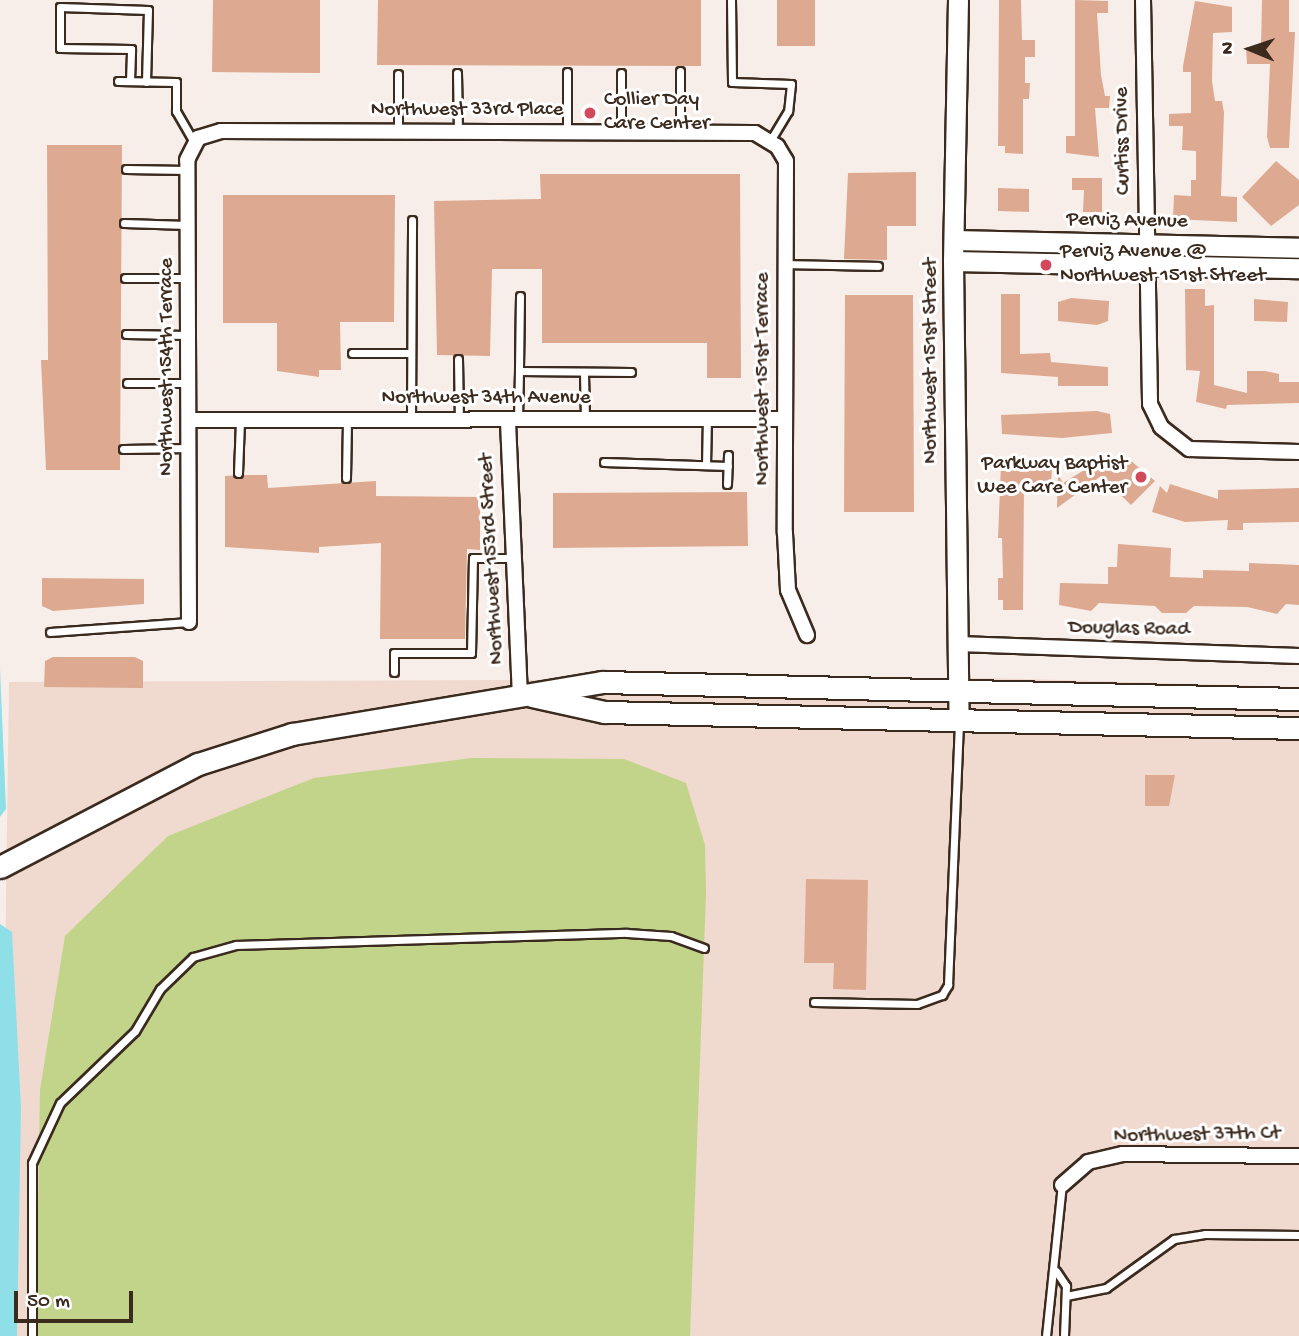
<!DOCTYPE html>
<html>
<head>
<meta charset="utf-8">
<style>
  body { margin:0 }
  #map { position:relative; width:1299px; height:1336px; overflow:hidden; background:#f8eee9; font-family:"Gochi Hand",sans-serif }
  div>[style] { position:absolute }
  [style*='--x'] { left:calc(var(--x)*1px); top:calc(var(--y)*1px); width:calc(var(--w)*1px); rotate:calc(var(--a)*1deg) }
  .built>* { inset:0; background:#f0d9cf }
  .green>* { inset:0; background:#c1d489 }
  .water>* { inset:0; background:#8edfe8 }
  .building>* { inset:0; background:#dda991 }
  .roads { filter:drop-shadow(2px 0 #3b2a1e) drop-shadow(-2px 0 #3b2a1e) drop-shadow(0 2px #3b2a1e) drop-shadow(0 -2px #3b2a1e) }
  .lane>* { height:7px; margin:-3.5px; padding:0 3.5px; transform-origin:3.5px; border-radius:3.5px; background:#fff }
  .street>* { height:14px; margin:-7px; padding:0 7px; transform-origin:7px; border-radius:7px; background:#fff }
  .secondary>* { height:19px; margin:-9.5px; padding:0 9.5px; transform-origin:9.5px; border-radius:9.5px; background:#fff }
  .primary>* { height:21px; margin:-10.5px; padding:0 10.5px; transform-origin:10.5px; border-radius:10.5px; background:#fff }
  .dots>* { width:19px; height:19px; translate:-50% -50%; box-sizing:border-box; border:4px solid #fff; border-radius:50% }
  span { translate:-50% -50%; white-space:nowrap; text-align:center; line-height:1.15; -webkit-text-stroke:6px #fff; paint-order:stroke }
  .poi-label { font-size:21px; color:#3b2a1e }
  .left { translate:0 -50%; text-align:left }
  .right { translate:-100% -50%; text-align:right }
  .street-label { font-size:21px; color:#3b2a1e }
  .north { position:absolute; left:1215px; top:14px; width:70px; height:70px; -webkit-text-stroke:5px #fff; paint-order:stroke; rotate:272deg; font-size:19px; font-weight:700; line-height:28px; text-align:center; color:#3b2a1e }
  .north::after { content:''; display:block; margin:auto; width:24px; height:32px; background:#3b2a1e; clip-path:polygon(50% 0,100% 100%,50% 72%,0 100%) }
  .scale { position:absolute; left:14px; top:1291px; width:119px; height:32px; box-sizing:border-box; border:4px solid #3b2a1e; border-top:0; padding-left:9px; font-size:21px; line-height:24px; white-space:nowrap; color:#3b2a1e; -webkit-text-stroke:5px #fff; paint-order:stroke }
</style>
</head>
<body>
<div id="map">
  <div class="built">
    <div style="clip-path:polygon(990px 678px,1299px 687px,1299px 1336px,0 1336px,9px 682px)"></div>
  </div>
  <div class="green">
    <div style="clip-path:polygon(472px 758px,624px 759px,686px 783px,705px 845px,706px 893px,690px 1336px,36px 1336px,40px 1090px,65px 936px,168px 836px,314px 778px)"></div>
  </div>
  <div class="water">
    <div style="clip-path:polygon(0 668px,6px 809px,0 817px)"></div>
    <div style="clip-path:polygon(0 924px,12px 932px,21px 1108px,17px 1336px,0 1336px)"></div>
  </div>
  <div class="building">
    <div style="clip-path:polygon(213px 0,320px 0,320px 73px,212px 72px)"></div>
    <div style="clip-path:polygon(378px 0,701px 0,701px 66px,377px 65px)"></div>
    <div style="clip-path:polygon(777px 0,815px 0,815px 46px,777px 46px)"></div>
    <div style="clip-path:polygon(999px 0,1021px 0,1022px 40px,1035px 40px,1035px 57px,1025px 57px,1025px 83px,1030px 83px,1029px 99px,1023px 99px,1023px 154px,1005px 153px,1005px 146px,998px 146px)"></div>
    <div style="clip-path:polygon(1075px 0,1108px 1px,1108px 13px,1097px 13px,1101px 75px,1105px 96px,1110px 96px,1109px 108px,1095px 108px,1099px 157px,1066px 153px,1066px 136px,1075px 136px)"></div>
    <div style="clip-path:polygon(1262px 0,1289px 0,1289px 32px,1295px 32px,1289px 148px,1270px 148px,1267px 137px,1270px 64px,1247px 64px,1246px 47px,1261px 47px)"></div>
    <div style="clip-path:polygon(1195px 1px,1232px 7px,1232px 32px,1213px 33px,1212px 81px,1215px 101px,1222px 101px,1224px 113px,1221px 196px,1237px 197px,1237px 222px,1173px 219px,1174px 195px,1191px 196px,1191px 180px,1196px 180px,1196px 151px,1182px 150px,1183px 126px,1169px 126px,1169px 114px,1191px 113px,1191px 72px,1183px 72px,1183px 66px)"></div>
    <div style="clip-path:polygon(47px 145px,122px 145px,120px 470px,46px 470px,41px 360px,48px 360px)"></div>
    <div style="clip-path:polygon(1276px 161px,1299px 180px,1299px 205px,1271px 226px,1242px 197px)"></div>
    <div style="clip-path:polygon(916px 172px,916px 226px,887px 226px,887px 260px,844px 259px,848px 173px)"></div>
    <div style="clip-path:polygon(540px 174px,740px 174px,741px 378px,707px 378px,707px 343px,542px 343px,542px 269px,492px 269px,490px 356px,437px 355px,434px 201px,541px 199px)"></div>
    <div style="clip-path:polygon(1072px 178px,1102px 178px,1102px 212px,1083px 212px,1084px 190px,1072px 190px)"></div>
    <div style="clip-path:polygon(998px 188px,1029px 189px,1029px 212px,998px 211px)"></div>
    <div style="clip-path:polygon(223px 195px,395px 195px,394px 322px,340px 322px,341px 370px,319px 370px,319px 377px,277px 371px,277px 323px,223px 323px)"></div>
    <div style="clip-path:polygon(1185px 289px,1205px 289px,1205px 306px,1214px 305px,1214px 385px,1247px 393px,1247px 371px,1265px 371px,1279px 374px,1279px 382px,1299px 382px,1299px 403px,1227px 405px,1226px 409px,1196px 402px,1200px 371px,1186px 370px)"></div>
    <div style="clip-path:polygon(1001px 294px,1020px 294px,1020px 354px,1050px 353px,1051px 362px,1108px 367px,1108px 386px,1058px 386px,1058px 377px,1001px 373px)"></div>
    <div style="clip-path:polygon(845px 295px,913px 295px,914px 512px,844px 512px)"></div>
    <div style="clip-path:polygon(1071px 298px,1109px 301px,1108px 321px,1097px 325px,1058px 321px,1058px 302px)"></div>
    <div style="clip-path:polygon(1254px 299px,1288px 302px,1287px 322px,1254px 321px)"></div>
    <div style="clip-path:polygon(1097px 411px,1110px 414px,1112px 433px,1062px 438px,1002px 434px,1001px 415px)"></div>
    <div style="clip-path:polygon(1124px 455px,1155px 481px,1131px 505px,1101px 476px,1057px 508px,1058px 474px,1063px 483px,1107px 456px,1113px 463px)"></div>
    <div style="clip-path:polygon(1001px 465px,1052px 466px,1051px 485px,1024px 485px,1023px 610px,1003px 610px,1003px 600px,998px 600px,998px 578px,1003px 578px,1002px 538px,998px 538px)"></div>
    <div style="clip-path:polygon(244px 475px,267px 475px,268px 488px,376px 481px,376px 496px,480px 497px,480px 550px,467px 549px,465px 639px,380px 639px,381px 543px,319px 547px,319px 553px,225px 547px,225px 476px)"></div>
    <div style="clip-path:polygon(1170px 484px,1218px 499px,1218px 490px,1299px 488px,1299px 522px,1243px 523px,1243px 530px,1227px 530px,1228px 520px,1185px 522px,1152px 512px,1160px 486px,1167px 493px)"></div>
    <div style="clip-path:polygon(747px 492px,748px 546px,553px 548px,553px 493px)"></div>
    <div style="clip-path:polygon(1118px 544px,1171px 548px,1170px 577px,1203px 578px,1203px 570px,1249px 571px,1249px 563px,1299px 565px,1299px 605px,1286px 604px,1277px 614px,1247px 607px,1194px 606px,1186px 613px,1162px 613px,1155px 606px,1099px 603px,1091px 611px,1059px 605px,1060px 583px,1108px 584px,1108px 567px,1117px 567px)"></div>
    <div style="clip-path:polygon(42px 578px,144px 579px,144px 604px,53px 611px,42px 606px)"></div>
    <div style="clip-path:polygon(53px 657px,135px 657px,143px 661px,143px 688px,44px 687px,45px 661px)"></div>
    <div style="clip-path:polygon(1145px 775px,1175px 775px,1169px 806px,1145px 806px)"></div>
    <div style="clip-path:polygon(806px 879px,868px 880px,866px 990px,833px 989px,834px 963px,804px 963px)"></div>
  </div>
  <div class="roads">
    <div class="lane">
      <div style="--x:731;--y:0;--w:82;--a:89.3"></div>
      <div style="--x:732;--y:82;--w:59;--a:1.9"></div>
      <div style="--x:791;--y:84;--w:27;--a:96"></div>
      <div style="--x:788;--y:111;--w:35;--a:121"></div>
      <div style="--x:567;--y:72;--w:60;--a:90"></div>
      <div style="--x:457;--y:73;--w:58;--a:89"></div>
      <div style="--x:621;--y:73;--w:59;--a:90"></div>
      <div style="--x:118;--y:81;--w:58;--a:1"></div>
      <div style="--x:176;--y:82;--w:29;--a:90"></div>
      <div style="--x:176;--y:111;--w:38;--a:60"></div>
      <div style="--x:130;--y:81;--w:32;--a:-88"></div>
      <div style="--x:131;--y:49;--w:71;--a:-179.2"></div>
      <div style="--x:60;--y:48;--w:41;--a:-90"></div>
      <div style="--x:60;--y:7;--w:88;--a:2"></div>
      <div style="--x:148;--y:10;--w:72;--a:91.6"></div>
      <div style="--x:398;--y:131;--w:57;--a:-90"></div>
      <div style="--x:680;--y:132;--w:61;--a:-90"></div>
      <div style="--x:126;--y:169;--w:61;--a:0.9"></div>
      <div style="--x:124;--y:223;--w:63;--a:1.8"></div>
      <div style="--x:786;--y:264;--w:92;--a:1.2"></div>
      <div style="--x:125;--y:278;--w:62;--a:0"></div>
      <div style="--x:520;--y:296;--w:75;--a:90.8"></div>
      <div style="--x:519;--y:371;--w:112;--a:0.5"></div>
      <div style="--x:126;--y:334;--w:62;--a:0.9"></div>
      <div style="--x:352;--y:353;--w:59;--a:0"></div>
      <div style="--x:458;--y:359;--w:62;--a:89.1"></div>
      <div style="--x:584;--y:374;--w:45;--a:88.7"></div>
      <div style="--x:127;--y:383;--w:62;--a:0"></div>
      <div style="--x:518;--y:419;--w:48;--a:-88.8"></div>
      <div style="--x:411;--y:421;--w:201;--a:-89.7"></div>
      <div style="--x:123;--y:449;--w:66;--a:-0.9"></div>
      <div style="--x:604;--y:462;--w:124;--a:1.8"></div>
      <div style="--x:706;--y:465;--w:47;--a:-88.8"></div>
      <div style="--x:238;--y:473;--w:53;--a:-87.8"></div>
      <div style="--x:346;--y:478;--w:57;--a:-89"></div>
      <div style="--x:727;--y:484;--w:29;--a:-88"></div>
      <div style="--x:50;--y:632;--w:139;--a:-4.1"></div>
      <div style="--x:394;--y:672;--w:19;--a:-90"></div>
      <div style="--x:394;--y:653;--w:77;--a:0"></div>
      <div style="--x:471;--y:653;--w:95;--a:-88.8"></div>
      <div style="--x:473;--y:558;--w:41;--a:0"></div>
      <div style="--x:814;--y:1002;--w:103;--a:1.1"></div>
      <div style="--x:917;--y:1004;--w:27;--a:-20"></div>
      <div style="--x:942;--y:995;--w:12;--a:-59"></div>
      <div style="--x:948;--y:985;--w:264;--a:-87.6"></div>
      <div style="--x:1056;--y:1271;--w:18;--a:56"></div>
      <div style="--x:1066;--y:1286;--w:50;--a:92.3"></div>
      <div style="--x:1066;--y:1296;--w:41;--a:-11.3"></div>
      <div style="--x:1106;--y:1288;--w:84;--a:-35.8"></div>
      <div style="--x:1174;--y:1239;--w:31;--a:-9"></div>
      <div style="--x:1205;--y:1234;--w:94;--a:0.6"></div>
      <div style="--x:32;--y:1336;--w:173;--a:-90"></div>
      <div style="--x:32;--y:1163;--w:66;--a:-65"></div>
      <div style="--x:60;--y:1103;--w:104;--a:-43.8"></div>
      <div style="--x:135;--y:1031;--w:49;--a:-59.2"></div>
      <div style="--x:160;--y:989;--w:46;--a:-44.1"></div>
      <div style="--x:193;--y:957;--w:45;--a:-15.6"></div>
      <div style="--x:236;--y:945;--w:391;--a:-1.8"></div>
      <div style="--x:627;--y:933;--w:44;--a:3.9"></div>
      <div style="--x:671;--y:936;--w:35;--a:20"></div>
      <div style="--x:1046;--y:1336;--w:152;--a:-84"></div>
    </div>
    <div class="street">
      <div style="--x:1143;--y:0;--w:404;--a:89"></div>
      <div style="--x:1150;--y:404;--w:25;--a:64"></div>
      <div style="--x:1161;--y:427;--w:36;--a:38"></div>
      <div style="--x:1189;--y:449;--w:110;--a:1.6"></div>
      <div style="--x:190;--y:420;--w:593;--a:-0.1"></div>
      <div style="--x:508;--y:422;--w:271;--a:87.5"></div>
      <div style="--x:189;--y:622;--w:462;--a:-90.2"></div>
      <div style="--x:187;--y:160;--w:25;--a:-63"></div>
      <div style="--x:198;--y:138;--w:24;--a:-17"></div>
      <div style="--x:221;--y:131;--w:534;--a:0.21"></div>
      <div style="--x:755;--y:133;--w:26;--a:31"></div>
      <div style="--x:777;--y:146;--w:17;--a:59"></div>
      <div style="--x:786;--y:161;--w:372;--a:90.2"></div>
      <div style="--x:785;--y:533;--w:57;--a:87"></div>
      <div style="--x:788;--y:590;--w:49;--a:67.1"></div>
      <div style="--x:958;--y:644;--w:341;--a:2"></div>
      <div style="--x:1062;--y:1185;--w:35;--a:-41"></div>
      <div style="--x:1088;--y:1162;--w:36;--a:-13"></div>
      <div style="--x:1123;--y:1154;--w:176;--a:0.7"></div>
    </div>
    <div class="secondary">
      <div style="--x:958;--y:0;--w:261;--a:91.1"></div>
      <div style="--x:953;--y:261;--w:460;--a:89.3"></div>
      <div style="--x:954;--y:240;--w:345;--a:1.3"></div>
      <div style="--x:953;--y:261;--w:346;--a:1.2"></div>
    </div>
    <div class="primary">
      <div style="--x:532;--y:696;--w:74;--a:12.5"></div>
      <div style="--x:604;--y:712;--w:695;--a:1.32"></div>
      <div style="--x:0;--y:867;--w:223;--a:-27.5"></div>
      <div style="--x:198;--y:764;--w:99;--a:-17.7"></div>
      <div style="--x:292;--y:734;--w:314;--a:-9.5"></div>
      <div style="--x:602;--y:682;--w:697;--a:1.4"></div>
    </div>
  </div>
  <div class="dots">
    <div style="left:590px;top:113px;background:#d1495b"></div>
    <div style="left:1046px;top:265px;background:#d1495b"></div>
    <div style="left:1141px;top:477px;background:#d1495b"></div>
  </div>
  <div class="poi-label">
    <span class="left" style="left:604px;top:113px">Collier Day<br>Care Center</span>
    <span class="left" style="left:1060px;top:265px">Perviz Avenue @<br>Northwest 151st Street</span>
    <span class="right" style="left:1127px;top:477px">Parkway Baptist<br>Wee Care Center</span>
  </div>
  <div class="street-label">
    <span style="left:467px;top:111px">Northwest 33rd Place</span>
    <span style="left:1124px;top:141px;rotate:-91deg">Curtiss Drive</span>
    <span style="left:1127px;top:222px;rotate:1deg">Perviz Avenue</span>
    <span style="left:932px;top:361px;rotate:-90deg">Northwest 151st Street</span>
    <span style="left:168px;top:367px;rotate:-90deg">Northwest 154th Terrace</span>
    <span style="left:764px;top:379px;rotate:-90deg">Northwest 151st Terrace</span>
    <span style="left:486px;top:399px">Northwest 34th Avenue</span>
    <span style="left:493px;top:559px;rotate:-93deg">Northwest 153rd Street</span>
    <span style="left:1129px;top:630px;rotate:1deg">Douglas Road</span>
    <span style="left:1197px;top:1136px;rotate:-1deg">Northwest 37th Ct</span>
  </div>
  <div class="north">N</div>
  <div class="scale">50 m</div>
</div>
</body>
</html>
